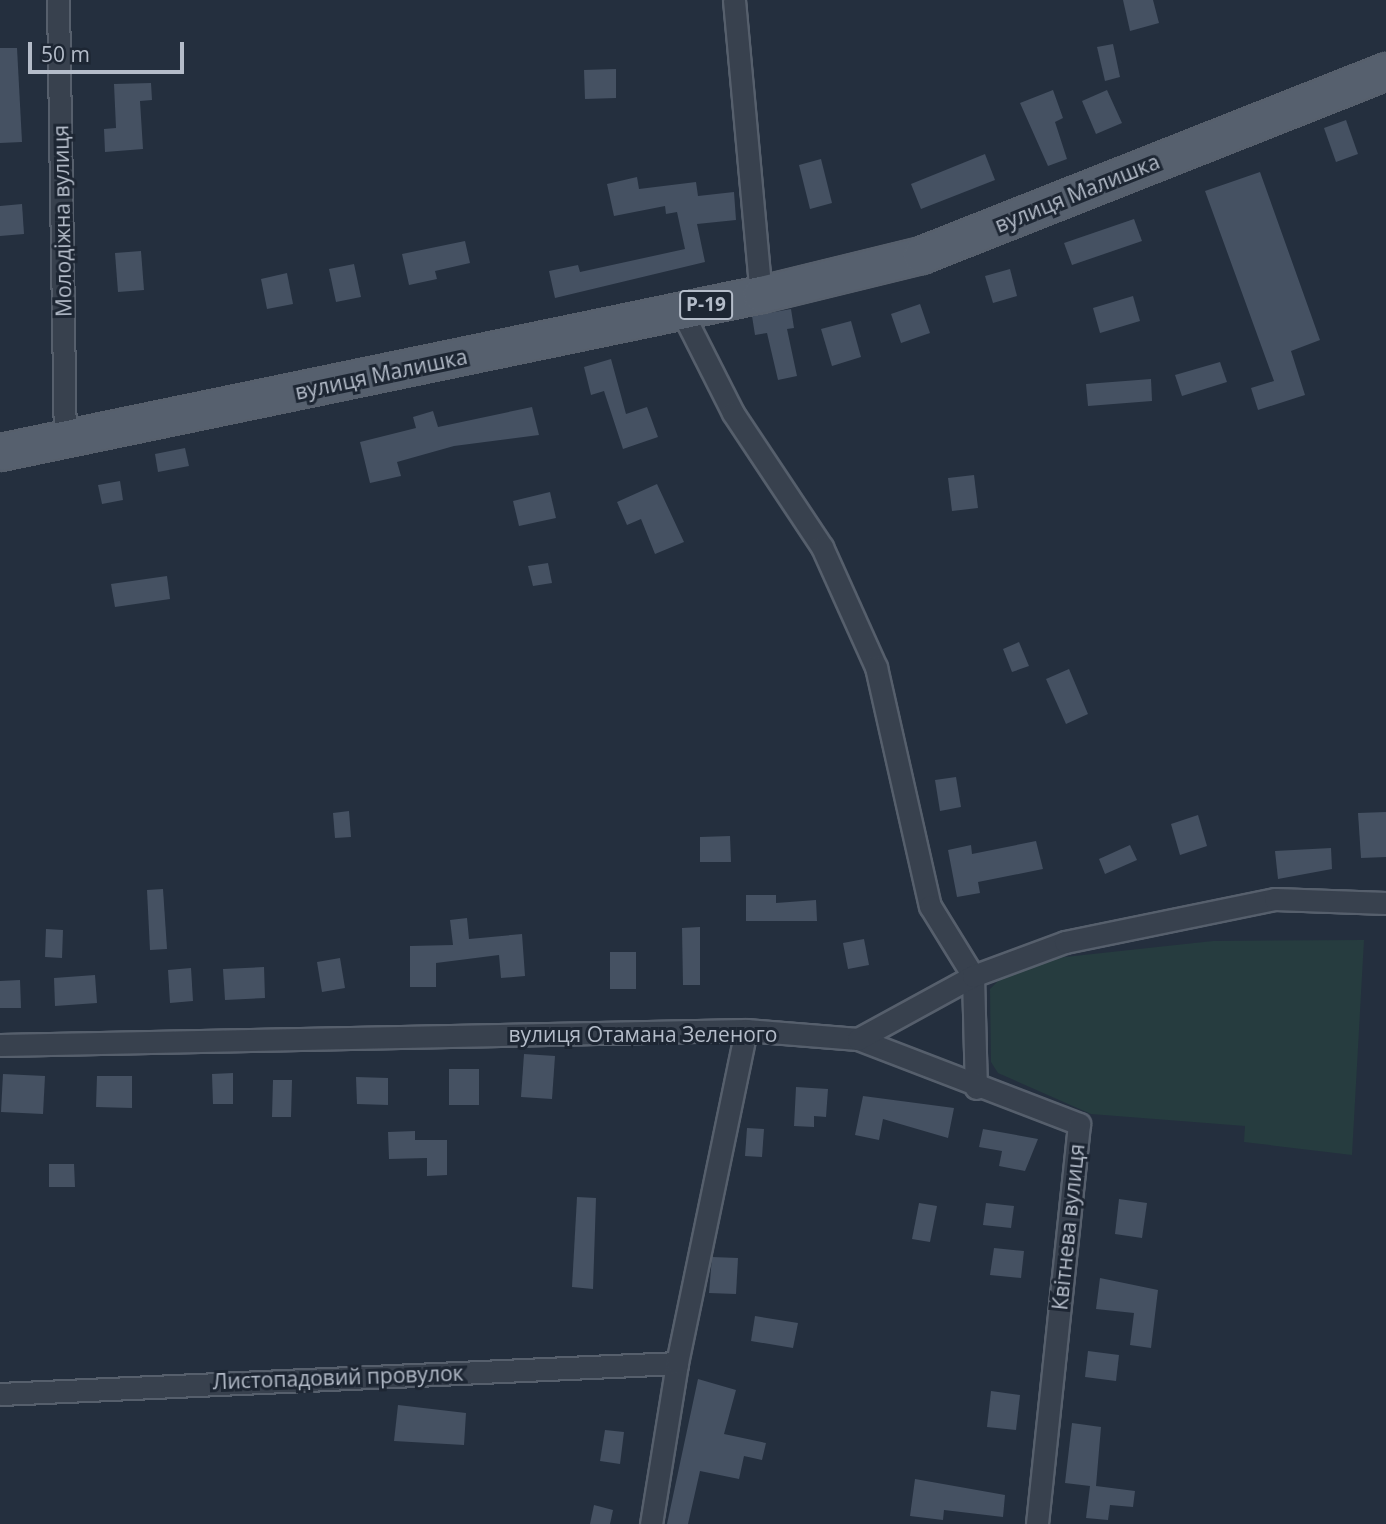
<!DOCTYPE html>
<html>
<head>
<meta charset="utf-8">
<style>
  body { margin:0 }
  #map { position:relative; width:1386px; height:1524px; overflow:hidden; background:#242f3e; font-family:"Open Sans",sans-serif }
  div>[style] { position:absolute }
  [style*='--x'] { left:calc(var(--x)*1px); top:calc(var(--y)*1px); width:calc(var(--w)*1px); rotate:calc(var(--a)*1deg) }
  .green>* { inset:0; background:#263c3f }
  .building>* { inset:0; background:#455162 }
  .roads { filter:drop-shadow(2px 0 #565f6c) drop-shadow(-2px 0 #565f6c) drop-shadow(0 2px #565f6c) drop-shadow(0 -2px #565f6c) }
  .street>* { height:21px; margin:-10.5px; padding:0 10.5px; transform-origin:10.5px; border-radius:10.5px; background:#38414e }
  .primary>* { height:35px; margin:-17.5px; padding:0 17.5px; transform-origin:17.5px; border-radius:17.5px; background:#56606e }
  span { translate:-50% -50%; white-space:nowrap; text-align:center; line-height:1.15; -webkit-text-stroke:6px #1d2633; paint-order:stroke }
  .shield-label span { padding:2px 5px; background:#1d2633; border:2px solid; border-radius:5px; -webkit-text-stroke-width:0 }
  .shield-label { font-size:19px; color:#b4bcc9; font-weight:700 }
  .street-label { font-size:21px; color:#b4bcc9 }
  .scale { position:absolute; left:28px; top:42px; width:156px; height:32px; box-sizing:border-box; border:4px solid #b4bcc9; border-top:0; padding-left:9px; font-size:21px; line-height:24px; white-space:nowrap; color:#b4bcc9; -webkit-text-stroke:5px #1d2633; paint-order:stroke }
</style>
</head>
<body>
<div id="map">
  <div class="green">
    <div style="clip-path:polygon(1364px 940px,1352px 1155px,1244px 1142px,1245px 1126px,1091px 1114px,998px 1073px,991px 1062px,990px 989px,999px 980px,1056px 958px,1213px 941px)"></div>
  </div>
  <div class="building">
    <div style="clip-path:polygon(1123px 0,1153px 0,1159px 23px,1130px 31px)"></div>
    <div style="clip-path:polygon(1113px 44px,1120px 77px,1105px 81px,1097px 47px)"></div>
    <div style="clip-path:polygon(0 48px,17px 48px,22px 142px,0 143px)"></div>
    <div style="clip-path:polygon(616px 69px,616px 98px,585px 99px,584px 70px)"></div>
    <div style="clip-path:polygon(151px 83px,152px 100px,140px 101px,143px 149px,105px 152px,104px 129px,116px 128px,114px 84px)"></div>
    <div style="clip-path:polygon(1053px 90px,1063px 118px,1055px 122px,1067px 159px,1048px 166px,1020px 103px)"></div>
    <div style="clip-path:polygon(1107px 90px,1122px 123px,1096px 134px,1082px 101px)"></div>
    <div style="clip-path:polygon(1346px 120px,1358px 154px,1336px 162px,1324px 128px)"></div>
    <div style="clip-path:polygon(985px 154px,995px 180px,921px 209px,911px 184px)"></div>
    <div style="clip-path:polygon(821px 159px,832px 203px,810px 209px,799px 165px)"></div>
    <div style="clip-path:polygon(1260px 172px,1320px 340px,1291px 351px,1305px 395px,1258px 410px,1251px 388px,1274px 381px,1205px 191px)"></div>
    <div style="clip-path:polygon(637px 177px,639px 189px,696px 182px,698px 196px,734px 192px,736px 220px,697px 224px,705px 262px,555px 298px,549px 271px,578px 265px,580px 272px,685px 249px,677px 212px,666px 214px,665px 206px,614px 216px,607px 184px)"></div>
    <div style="clip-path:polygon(22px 204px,24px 234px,0 236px,0 206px)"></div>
    <div style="clip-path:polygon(1134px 219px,1142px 241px,1072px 265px,1064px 243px)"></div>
    <div style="clip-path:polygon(465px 241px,470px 263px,435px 271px,437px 279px,409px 285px,402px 254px)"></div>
    <div style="clip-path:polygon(141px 251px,144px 290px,118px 292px,115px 253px)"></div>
    <div style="clip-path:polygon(354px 264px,361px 297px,336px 302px,329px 269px)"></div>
    <div style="clip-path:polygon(1010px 269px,1017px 296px,993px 303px,985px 276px)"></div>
    <div style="clip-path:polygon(287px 273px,293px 304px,267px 309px,261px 279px)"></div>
    <div style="clip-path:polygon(1133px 296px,1140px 321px,1100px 333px,1093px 308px)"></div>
    <div style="clip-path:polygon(920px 304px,930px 333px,901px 343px,891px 314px)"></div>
    <div style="clip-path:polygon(791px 309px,794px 328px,787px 329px,797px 376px,778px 380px,767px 333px,755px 335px,752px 316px)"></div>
    <div style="clip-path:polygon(851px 321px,861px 357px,832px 366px,821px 329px)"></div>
    <div style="clip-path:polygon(611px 359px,626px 414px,647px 407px,658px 437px,623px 449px,604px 391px,591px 395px,584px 367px)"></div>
    <div style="clip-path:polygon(1220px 362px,1227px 382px,1182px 396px,1175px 375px)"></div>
    <div style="clip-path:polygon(1151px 379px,1152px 401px,1088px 406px,1086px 384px)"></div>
    <div style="clip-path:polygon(532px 407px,539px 435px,454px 446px,397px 462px,401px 476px,370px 483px,360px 442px,416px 428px,413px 417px,433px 411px,438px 427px)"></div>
    <div style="clip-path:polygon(185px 448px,189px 466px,158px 472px,155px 454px)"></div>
    <div style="clip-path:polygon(974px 475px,978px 508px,952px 511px,948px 478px)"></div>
    <div style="clip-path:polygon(120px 481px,123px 500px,102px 504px,98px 485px)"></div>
    <div style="clip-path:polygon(657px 484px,684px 542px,655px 554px,641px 519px,627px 525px,617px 502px)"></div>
    <div style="clip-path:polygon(550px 492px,556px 518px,519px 526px,513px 501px)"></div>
    <div style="clip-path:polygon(548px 563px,552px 583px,533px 586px,528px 566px)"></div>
    <div style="clip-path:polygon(167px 576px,170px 599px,115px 607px,111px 584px)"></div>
    <div style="clip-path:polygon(1019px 642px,1029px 666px,1012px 672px,1003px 649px)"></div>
    <div style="clip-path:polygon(1069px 669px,1088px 714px,1066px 724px,1046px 679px)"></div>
    <div style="clip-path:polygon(956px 777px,961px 807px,940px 811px,935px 780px)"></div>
    <div style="clip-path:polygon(349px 811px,351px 837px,335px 838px,333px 813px)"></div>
    <div style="clip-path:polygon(1386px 812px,1386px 857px,1361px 858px,1358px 813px)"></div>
    <div style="clip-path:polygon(1198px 815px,1207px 846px,1180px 855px,1171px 824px)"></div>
    <div style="clip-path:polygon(730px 836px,731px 862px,700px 862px,700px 837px)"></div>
    <div style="clip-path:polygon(1036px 841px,1043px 869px,978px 882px,980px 893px,957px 897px,948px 850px,971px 845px,972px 854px)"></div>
    <div style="clip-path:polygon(1130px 845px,1137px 860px,1105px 874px,1099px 859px)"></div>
    <div style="clip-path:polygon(1331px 848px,1332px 869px,1278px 879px,1275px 851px)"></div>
    <div style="clip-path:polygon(163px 889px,167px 949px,150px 950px,147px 890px)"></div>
    <div style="clip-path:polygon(746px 895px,776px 895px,776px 903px,816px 900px,817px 921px,746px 921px)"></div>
    <div style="clip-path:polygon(467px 918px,469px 939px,522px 934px,525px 976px,501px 978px,499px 955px,436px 963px,436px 987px,410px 987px,410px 946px,453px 945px,450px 920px)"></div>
    <div style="clip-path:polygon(700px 927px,700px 985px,683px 985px,682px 928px)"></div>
    <div style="clip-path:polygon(46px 929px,63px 930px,62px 958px,45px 957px)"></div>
    <div style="clip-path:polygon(864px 939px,869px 965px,848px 969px,843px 943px)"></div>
    <div style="clip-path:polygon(610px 952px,636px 952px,636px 989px,610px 989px)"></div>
    <div style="clip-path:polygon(340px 958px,345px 988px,322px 992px,317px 962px)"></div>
    <div style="clip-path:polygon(264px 967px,265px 998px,225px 1000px,223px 969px)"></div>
    <div style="clip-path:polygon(191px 968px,193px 1001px,170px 1003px,168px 970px)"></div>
    <div style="clip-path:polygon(95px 975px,97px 1003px,55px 1006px,54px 978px)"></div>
    <div style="clip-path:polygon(20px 980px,21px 1008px,0 1008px,0 981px)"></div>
    <div style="clip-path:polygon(524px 1054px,555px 1056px,552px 1099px,521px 1097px)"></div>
    <div style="clip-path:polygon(449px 1069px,479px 1069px,479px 1105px,449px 1105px)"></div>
    <div style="clip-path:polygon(233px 1073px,233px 1104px,213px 1104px,212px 1074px)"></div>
    <div style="clip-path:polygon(3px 1074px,45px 1076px,43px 1114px,1px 1112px)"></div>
    <div style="clip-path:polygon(97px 1076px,132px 1076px,132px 1108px,96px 1107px)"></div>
    <div style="clip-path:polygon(356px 1077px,388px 1078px,388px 1105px,357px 1104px)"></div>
    <div style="clip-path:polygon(273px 1080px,292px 1080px,291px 1117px,272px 1117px)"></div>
    <div style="clip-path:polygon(796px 1087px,828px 1089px,826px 1117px,814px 1116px,814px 1127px,794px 1126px)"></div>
    <div style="clip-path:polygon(863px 1096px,954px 1108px,948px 1138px,883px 1119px,879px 1140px,855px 1135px)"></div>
    <div style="clip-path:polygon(747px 1128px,764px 1129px,762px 1157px,745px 1156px)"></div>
    <div style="clip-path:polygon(983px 1129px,1038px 1139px,1025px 1171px,999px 1166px,1002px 1151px,979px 1147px)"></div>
    <div style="clip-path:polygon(415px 1131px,415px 1140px,447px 1140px,447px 1175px,427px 1176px,427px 1158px,389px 1159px,388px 1132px)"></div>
    <div style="clip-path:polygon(49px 1164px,74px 1164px,75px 1187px,49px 1187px)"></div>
    <div style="clip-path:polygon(577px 1197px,596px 1198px,593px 1289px,572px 1287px)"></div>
    <div style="clip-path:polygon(1119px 1199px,1147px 1203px,1142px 1238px,1115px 1234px)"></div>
    <div style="clip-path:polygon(919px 1203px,937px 1206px,930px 1242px,912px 1239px)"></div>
    <div style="clip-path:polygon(986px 1203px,1014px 1206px,1011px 1228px,983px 1225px)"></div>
    <div style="clip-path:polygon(994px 1248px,1024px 1251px,1021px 1278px,990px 1275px)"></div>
    <div style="clip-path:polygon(712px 1257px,738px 1258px,736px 1294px,709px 1293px)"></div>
    <div style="clip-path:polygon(1100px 1278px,1158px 1290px,1151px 1348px,1130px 1345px,1134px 1313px,1096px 1309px)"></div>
    <div style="clip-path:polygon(755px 1316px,798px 1323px,793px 1348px,751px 1341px)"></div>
    <div style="clip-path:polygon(1088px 1351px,1119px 1355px,1116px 1381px,1085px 1377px)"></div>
    <div style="clip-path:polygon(698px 1379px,736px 1390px,724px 1434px,766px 1443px,762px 1460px,744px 1456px,739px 1479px,700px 1471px,688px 1524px,667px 1524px)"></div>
    <div style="clip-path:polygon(991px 1391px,1020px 1395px,1016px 1430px,987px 1427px)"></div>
    <div style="clip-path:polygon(398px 1405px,466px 1413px,464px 1445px,394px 1441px)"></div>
    <div style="clip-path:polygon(1072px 1423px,1101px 1427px,1096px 1486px,1135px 1491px,1133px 1507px,1110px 1505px,1108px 1520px,1086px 1518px,1090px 1486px,1065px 1483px)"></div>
    <div style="clip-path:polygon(605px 1430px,624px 1432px,620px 1464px,600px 1461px)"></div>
    <div style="clip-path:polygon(915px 1479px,1005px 1495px,1003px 1517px,944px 1510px,943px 1520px,910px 1516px)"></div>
    <div style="clip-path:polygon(594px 1505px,613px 1510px,610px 1524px,590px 1524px)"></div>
  </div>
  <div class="roads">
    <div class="street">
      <div style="--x:58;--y:0;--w:442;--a:89.1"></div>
      <div style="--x:734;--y:0;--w:295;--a:84.8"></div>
      <div style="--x:681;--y:310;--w:115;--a:63.2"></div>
      <div style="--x:733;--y:413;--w:161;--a:56.4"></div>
      <div style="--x:822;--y:547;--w:132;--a:65.8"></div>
      <div style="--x:876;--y:667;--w:245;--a:77.3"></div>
      <div style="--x:930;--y:906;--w:82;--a:58.4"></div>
      <div style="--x:973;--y:976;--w:112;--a:88.5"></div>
      <div style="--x:858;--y:1039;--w:237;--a:21"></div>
      <div style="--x:1079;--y:1124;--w:402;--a:96"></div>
      <div style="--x:0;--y:1045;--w:746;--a:-1.15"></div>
      <div style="--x:746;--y:1030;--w:112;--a:4.6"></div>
      <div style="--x:858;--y:1039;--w:131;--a:-28.7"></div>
      <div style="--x:973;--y:976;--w:98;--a:-20.3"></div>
      <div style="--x:1065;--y:942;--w:214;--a:-11.6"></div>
      <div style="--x:1275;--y:899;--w:111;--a:2.1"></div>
      <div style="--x:0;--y:1394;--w:678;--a:-2.62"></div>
      <div style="--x:651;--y:1524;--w:163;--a:-80.8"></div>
      <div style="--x:677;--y:1363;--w:340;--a:-78.3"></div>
    </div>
    <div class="primary">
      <div style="--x:0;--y:452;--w:777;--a:-11.73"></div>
      <div style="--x:761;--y:294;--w:165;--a:-13.7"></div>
      <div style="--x:921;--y:255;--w:500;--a:-21.59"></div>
    </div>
  </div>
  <div class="shield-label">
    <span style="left:706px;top:305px">Р-19</span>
  </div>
  <div class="street-label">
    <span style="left:1077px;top:193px;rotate:-22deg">вулиця Малишка</span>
    <span style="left:62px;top:221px;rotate:-91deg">Молодіжна вулиця</span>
    <span style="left:381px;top:374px;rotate:-12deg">вулиця Малишка</span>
    <span style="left:643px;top:1034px">вулиця Отамана Зеленого</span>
    <span style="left:1068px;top:1227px;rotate:-84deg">Квітнева вулиця</span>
    <span style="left:338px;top:1377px;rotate:-2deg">Листопадовий провулок</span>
  </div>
  <div class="scale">50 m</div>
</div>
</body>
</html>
